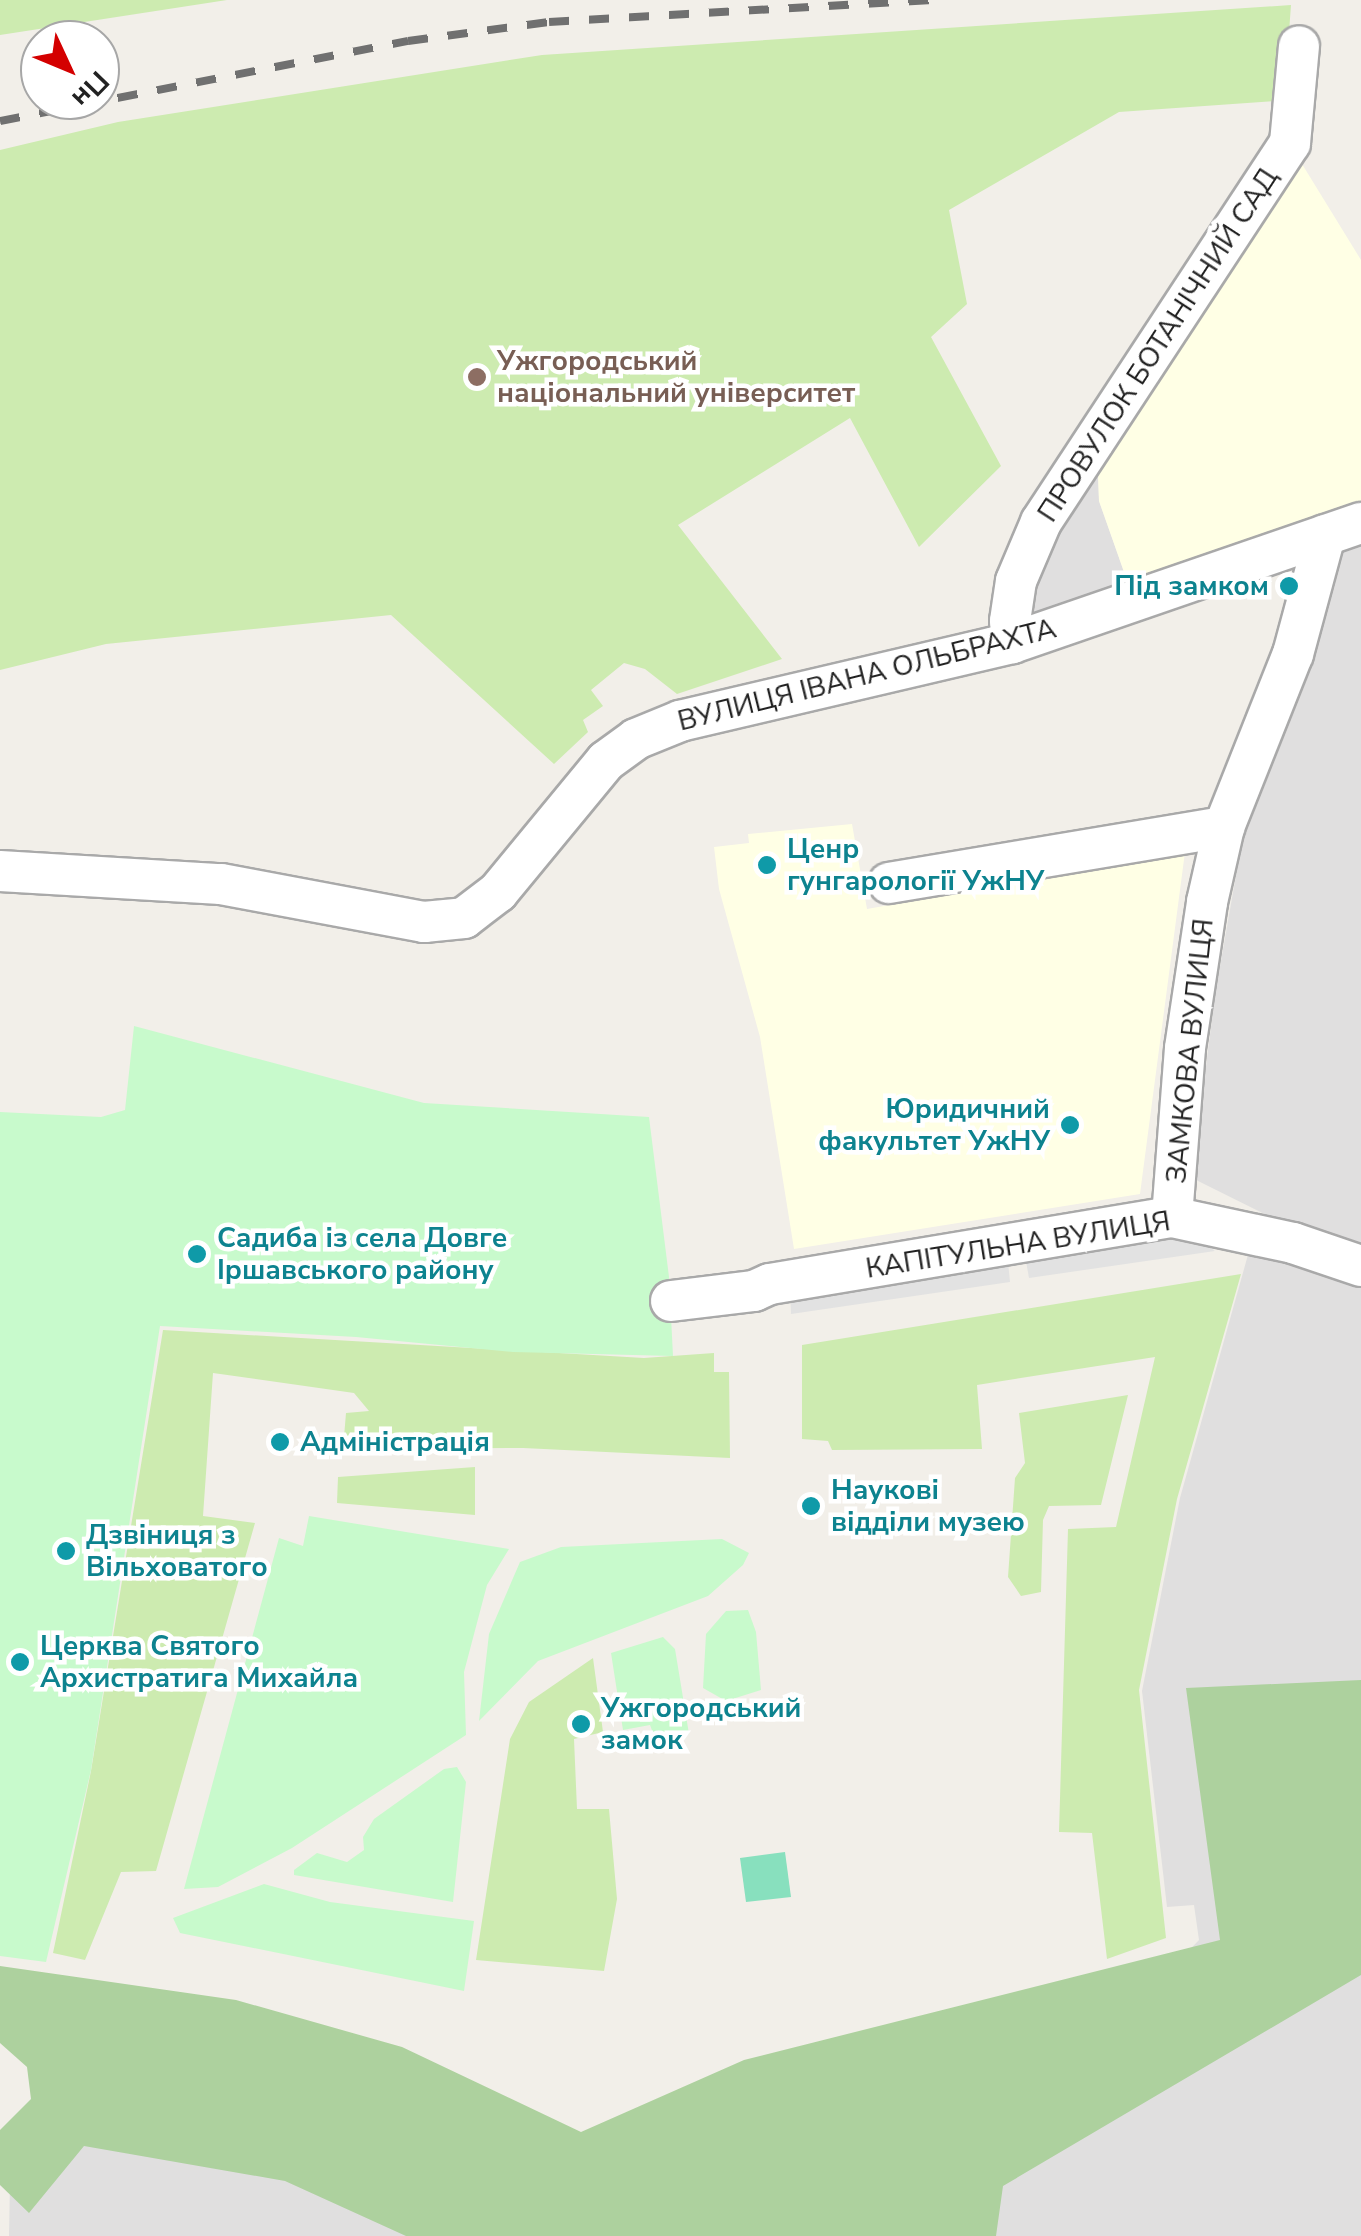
<!DOCTYPE html>
<html>
<head>
<meta charset="utf-8">
<style>
  body { margin:0 }
  #map { position:relative; width:1361px; height:2236px; overflow:hidden; background:#f2efe9; font-family:"Nunito Sans",sans-serif }
  div>[style] { position:absolute }
  [style*='--x'] { left:calc(var(--x)*1px); top:calc(var(--y)*1px); width:calc(var(--w)*1px); rotate:calc(var(--a)*1deg) }
  .residential>* { inset:0; background:#e0dfdf }
  .education>* { inset:0; background:#ffffe5 }
  .grass>* { inset:0; background:#cdebb0 }
  .forest>* { inset:0; background:#add19e }
  .park>* { inset:0; background:#c8facc }
  .pitch>* { inset:0; background:#88e0be }
  .parking>* { inset:0; background:#e2e2e2 }
  .roads { filter:drop-shadow(2px 0 #a9a9a9) drop-shadow(-2px 0 #a9a9a9) drop-shadow(0 2px #a9a9a9) drop-shadow(0 -2px #a9a9a9) }
  .street>* { height:40px; margin:-20px; padding:0 20px; transform-origin:20px; border-radius:20px; background:#fff }
  .rail>* { height:8px; margin-top:-4px; transform-origin:0; background:repeating-linear-gradient(90deg,#707070 0 20px,transparent 0 40px) }
  .dots>* { width:28px; height:28px; translate:-50% -50%; box-sizing:border-box; border:5px solid #fff; border-radius:50% }
  span { translate:-50% -50%; white-space:nowrap; text-align:center; line-height:1.15; -webkit-text-stroke:9px #fff; paint-order:stroke }
  .street-label { font-size:28px; color:#222 }
  .education-label { font-size:28px; color:#785e54; font-weight:700 }
  .left { translate:0 -50%; text-align:left }
  .culture-label { font-size:28px; color:#0d838f; font-weight:700 }
  .right { translate:-100% -50%; text-align:right }
  .north { position:absolute; left:20px; top:20px; width:100px; height:100px; box-sizing:border-box; background:#fff; border:2px solid #a7a7a7; border-radius:50%; rotate:134deg; font-size:28px; font-weight:700; line-height:40px; text-align:center; color:#222 }
  .north::after { content:''; display:block; margin:auto; width:35px; height:45px; background:#d40000; clip-path:polygon(50% 0,100% 100%,50% 72%,0 100%) }
</style>
</head>
<body>
<div id="map">
  <div class="residential">
    <div style="clip-path:polygon(1097px 449px,1099px 501px,1130px 589px,1031px 618px,1029px 574px)"></div>
    <div style="clip-path:polygon(1361px 531px,1361px 1258px,1341px 1252px,1192px 1178px,1215px 995px,1245px 824px,1336px 538px)"></div>
    <div style="clip-path:polygon(1251px 1244px,1361px 1282px,1361px 2236px,715px 2236px,1132px 2009px,1199px 1940px,1194px 1905px,1167px 1907px,1142px 1691px,1180px 1498px)"></div>
    <div style="clip-path:polygon(65px 2087px,460px 2236px,9px 2236px,10px 2182px)"></div>
  </div>
  <div class="education">
    <div style="clip-path:polygon(1302px 164px,1361px 260px,1361px 506px,1130px 589px,1099px 501px,1097px 449px)"></div>
    <div style="clip-path:polygon(852px 824px,867px 909px,1185px 852px,1140px 1194px,794px 1249px,760px 1037px,719px 889px,714px 847px,749px 843px,748px 834px)"></div>
  </div>
  <div class="grass">
    <div style="clip-path:polygon(0 0,227px 0,0 35px)"></div>
    <div style="clip-path:polygon(1291px 5px,1288px 46px,1276px 101px,1119px 112px,949px 210px,967px 304px,931px 337px,1001px 466px,919px 547px,850px 418px,678px 525px,782px 659px,677px 694px,645px 669px,624px 663px,591px 690px,603px 706px,583px 720px,588px 732px,554px 764px,391px 615px,106px 644px,0 670px,0 150px,118px 122px,542px 55px)"></div>
    <div style="clip-path:polygon(1241px 1274px,1177px 1499px,1139px 1690px,1166px 1938px,1107px 1959px,1092px 1833px,1059px 1832px,1068px 1529px,1116px 1527px,1155px 1357px,977px 1385px,982px 1449px,832px 1450px,828px 1441px,802px 1439px,802px 1345px)"></div>
    <div style="clip-path:polygon(163px 1330px,644px 1358px,714px 1353px,714px 1372px,729px 1372px,730px 1458px,523px 1448px,343px 1449px,346px 1413px,369px 1411px,354px 1393px,213px 1373px,203px 1516px,255px 1523px,156px 1871px,121px 1872px,85px 1960px,53px 1953px,91px 1771px)"></div>
    <div style="clip-path:polygon(1128px 1395px,1101px 1505px,1049px 1506px,1043px 1520px,1041px 1592px,1021px 1596px,1008px 1577px,1015px 1478px,1025px 1463px,1019px 1413px)"></div>
    <div style="clip-path:polygon(475px 1467px,475px 1515px,337px 1503px,338px 1477px)"></div>
    <div style="clip-path:polygon(593px 1658px,603px 1732px,574px 1739px,577px 1809px,609px 1809px,617px 1899px,604px 1971px,476px 1960px,510px 1739px,529px 1702px)"></div>
  </div>
  <div class="forest">
    <div style="clip-path:polygon(1361px 1680px,1361px 1975px,1003px 2186px,996px 2236px,406px 2236px,285px 2181px,84px 2146px,29px 2213px,0 2185px,0 2130px,31px 2099px,27px 2067px,0 2043px,0 1966px,236px 2000px,402px 2047px,581px 2132px,744px 2060px,1220px 1940px,1186px 1688px)"></div>
  </div>
  <div class="park">
    <div style="clip-path:polygon(134px 1026px,424px 1103px,649px 1117px,669px 1277px,673px 1356px,513px 1352px,356px 1337px,160px 1326px,91px 1770px,46px 1962px,0 1956px,0 1112px,101px 1117px,125px 1110px)"></div>
    <div style="clip-path:polygon(309px 1516px,509px 1549px,487px 1585px,464px 1672px,466px 1735px,292px 1848px,218px 1887px,184px 1889px,279px 1538px,303px 1546px)"></div>
    <div style="clip-path:polygon(722px 1539px,749px 1553px,743px 1565px,708px 1596px,538px 1661px,479px 1721px,489px 1634px,520px 1562px,561px 1547px)"></div>
    <div style="clip-path:polygon(748px 1610px,756px 1632px,761px 1690px,726px 1701px,703px 1688px,706px 1634px,726px 1611px)"></div>
    <div style="clip-path:polygon(663px 1637px,675px 1649px,689px 1734px,656px 1741px,650px 1725px,623px 1730px,611px 1653px)"></div>
    <div style="clip-path:polygon(457px 1767px,466px 1782px,453px 1902px,294px 1875px,294px 1870px,317px 1853px,347px 1862px,364px 1850px,363px 1837px,374px 1819px,444px 1769px)"></div>
    <div style="clip-path:polygon(264px 1884px,330px 1902px,474px 1921px,464px 1991px,180px 1933px,173px 1918px)"></div>
  </div>
  <div class="pitch">
    <div style="clip-path:polygon(785px 1852px,791px 1897px,746px 1902px,740px 1858px)"></div>
  </div>
  <div class="parking">
    <div style="clip-path:polygon(1176px 1222px,1215px 1251px,1029px 1278px,1024px 1250px)"></div>
    <div style="clip-path:polygon(1007px 1252px,1010px 1282px,791px 1314px,790px 1286px)"></div>
  </div>
  <div class="roads">
    <div class="street">
      <div style="--x:1012;--y:643;--w:22;--a:-95"></div>
      <div style="--x:1010;--y:621;--w:40;--a:-81.5"></div>
      <div style="--x:1016;--y:581;--w:64;--a:-67"></div>
      <div style="--x:1041;--y:522;--w:453;--a:-56.7"></div>
      <div style="--x:1290;--y:143;--w:97;--a:-84.7"></div>
      <div style="--x:0;--y:871;--w:221;--a:3.4"></div>
      <div style="--x:221;--y:884;--w:207;--a:10.6"></div>
      <div style="--x:424;--y:922;--w:40;--a:-5.7"></div>
      <div style="--x:464;--y:918;--w:43;--a:-37.4"></div>
      <div style="--x:498;--y:892;--w:170;--a:-50.5"></div>
      <div style="--x:606;--y:761;--w:37;--a:-36"></div>
      <div style="--x:636;--y:739;--w:48;--a:-22.2"></div>
      <div style="--x:680;--y:721;--w:341;--a:-13.2"></div>
      <div style="--x:1012;--y:643;--w:369;--a:-19"></div>
      <div style="--x:889;--y:883;--w:340;--a:-9.5"></div>
      <div style="--x:1172;--y:1217;--w:169;--a:-85.6"></div>
      <div style="--x:1185;--y:1048;--w:148;--a:-81.4"></div>
      <div style="--x:1207;--y:902;--w:77;--a:-77.2"></div>
      <div style="--x:1224;--y:827;--w:186;--a:-68.3"></div>
      <div style="--x:1293;--y:654;--w:123;--a:-74.9"></div>
      <div style="--x:671;--y:1301;--w:84;--a:-6.9"></div>
      <div style="--x:754;--y:1291;--w:17;--a:-24"></div>
      <div style="--x:770;--y:1284;--w:408;--a:-9.5"></div>
      <div style="--x:1172;--y:1217;--w:124;--a:12.1"></div>
      <div style="--x:1293;--y:1243;--w:72;--a:18.7"></div>
    </div>
  </div>
  <div class="rail">
    <div style="--x:0;--y:121;--w:416;--a:-11.1"></div>
    <div style="--x:408;--y:41;--w:142;--a:-7.7"></div>
    <div style="--x:549;--y:22;--w:384;--a:-3.3"></div>
  </div>
  <div class="dots">
    <div style="left:477px;top:377px;background:#8d6e63"></div>
    <div style="left:1289px;top:586px;background:#0f9aa8"></div>
    <div style="left:767px;top:865px;background:#0f9aa8"></div>
    <div style="left:1070px;top:1125px;background:#0f9aa8"></div>
    <div style="left:197px;top:1254px;background:#0f9aa8"></div>
    <div style="left:280px;top:1442px;background:#0f9aa8"></div>
    <div style="left:811px;top:1506px;background:#0f9aa8"></div>
    <div style="left:66px;top:1551px;background:#0f9aa8"></div>
    <div style="left:20px;top:1662px;background:#0f9aa8"></div>
    <div style="left:581px;top:1724px;background:#0f9aa8"></div>
  </div>
  <div class="street-label">
    <span style="left:1158px;top:345px;rotate:-57deg">ПРОВУЛОК БОТАНІЧНИЙ САД</span>
    <span style="left:867px;top:675px;rotate:-14deg">ВУЛИЦЯ ІВАНА ОЛЬБРАХТА</span>
    <span style="left:1190px;top:1051px;rotate:-84deg">ЗАМКОВА ВУЛИЦЯ</span>
    <span style="left:1018px;top:1245px;rotate:-9deg">КАПІТУЛЬНА ВУЛИЦЯ</span>
  </div>
  <div class="education-label">
    <span class="left" style="left:497px;top:377px">Ужгородський<br>національний університет</span>
  </div>
  <div class="culture-label">
    <span class="right" style="left:1269px;top:586px">Під замком</span>
    <span class="left" style="left:787px;top:865px">Ценр<br>гунгарології УжНУ</span>
    <span class="right" style="left:1050px;top:1125px">Юридичний<br>факультет УжНУ</span>
    <span class="left" style="left:217px;top:1254px">Садиба із села Довге<br>Іршавського району</span>
    <span class="left" style="left:300px;top:1442px">Адміністрація</span>
    <span class="left" style="left:831px;top:1506px">Наукові<br>відділи музею</span>
    <span class="left" style="left:86px;top:1551px">Дзвіниця з<br>Вільховатого</span>
    <span class="left" style="left:40px;top:1662px">Церква Святого<br>Архистратига Михайла</span>
    <span class="left" style="left:601px;top:1724px">Ужгородський<br>замок</span>
  </div>
  <div class="north">Пн</div>
</div>
</body>
</html>
